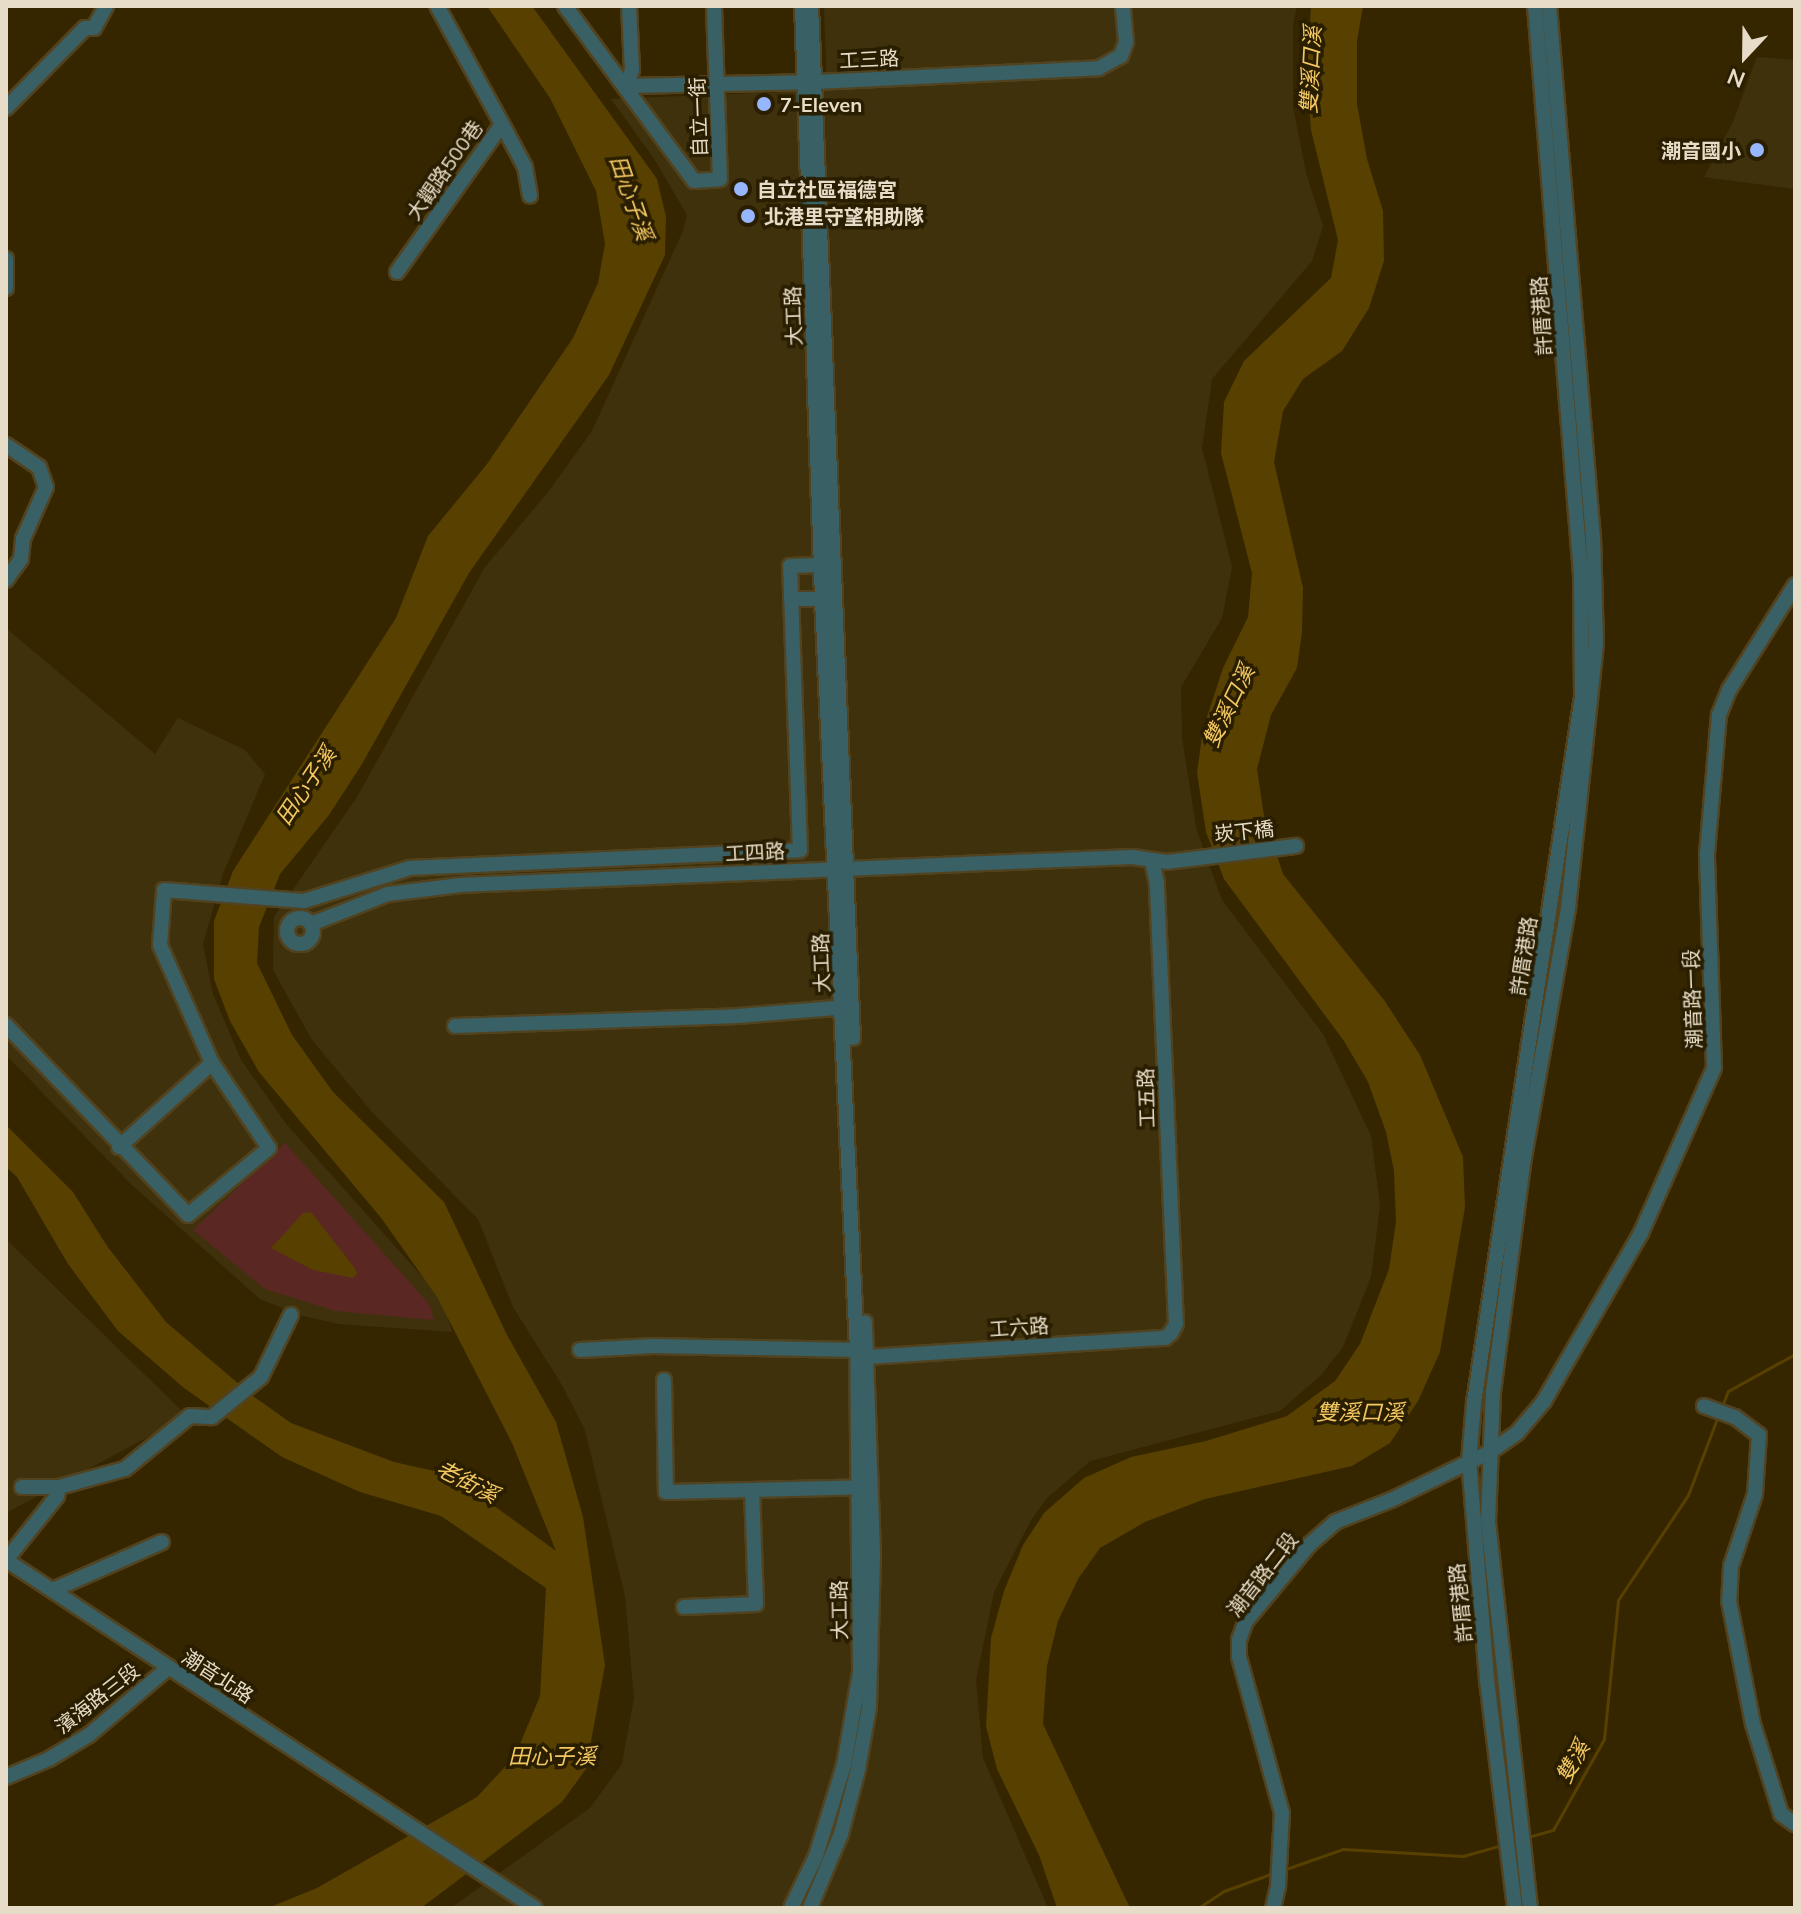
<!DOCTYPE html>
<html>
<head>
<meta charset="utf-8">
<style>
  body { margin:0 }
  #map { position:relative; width:1801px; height:1914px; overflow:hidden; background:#362600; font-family:Mulish,"Noto Sans TC",sans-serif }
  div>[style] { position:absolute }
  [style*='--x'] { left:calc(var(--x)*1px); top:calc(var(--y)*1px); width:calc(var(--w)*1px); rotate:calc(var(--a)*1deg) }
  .built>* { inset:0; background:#40310d }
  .green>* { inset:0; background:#5b2723 }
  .water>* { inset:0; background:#574000 }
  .stream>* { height:3px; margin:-1.5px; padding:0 1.5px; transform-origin:1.5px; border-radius:1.5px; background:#574000 }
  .roads { filter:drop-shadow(2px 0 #524320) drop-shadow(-2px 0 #524320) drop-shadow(0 2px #524320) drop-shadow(0 -2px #524320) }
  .minor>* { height:14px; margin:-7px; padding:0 7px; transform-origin:7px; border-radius:7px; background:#396065 }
  .minor>.ring { margin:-7px; padding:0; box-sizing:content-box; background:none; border:14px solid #396065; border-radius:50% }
  .dots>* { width:22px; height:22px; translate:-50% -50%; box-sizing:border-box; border:4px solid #2a1e01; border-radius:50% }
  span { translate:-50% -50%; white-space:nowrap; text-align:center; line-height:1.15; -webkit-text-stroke:7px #2a1e01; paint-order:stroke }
  .street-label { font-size:20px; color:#e6dcc7 }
  .poi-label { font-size:20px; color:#e6dcc7; font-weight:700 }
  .left { translate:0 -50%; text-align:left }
  .right { translate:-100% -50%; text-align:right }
  .water-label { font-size:22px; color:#f3c761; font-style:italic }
  .frame { position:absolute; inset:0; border:8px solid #e6dcc7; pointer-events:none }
  .north { position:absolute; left:1705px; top:16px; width:80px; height:80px; -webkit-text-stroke:6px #2a1e01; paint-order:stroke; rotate:202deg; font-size:22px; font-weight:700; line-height:32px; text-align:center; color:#e6dcc7 }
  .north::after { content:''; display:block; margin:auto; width:28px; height:36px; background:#e6dcc7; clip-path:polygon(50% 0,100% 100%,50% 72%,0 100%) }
</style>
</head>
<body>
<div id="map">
  <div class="built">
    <div style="clip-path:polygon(824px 6px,1297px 6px,1293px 25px,1293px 107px,1306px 173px,1323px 226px,1312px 261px,1212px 379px,1202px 448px,1232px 567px,1222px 618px,1181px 687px,1182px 737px,1196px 828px,1222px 900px,1323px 1034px,1371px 1136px,1380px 1206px,1371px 1277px,1343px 1347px,1321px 1375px,1280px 1411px,1090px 1461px,1047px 1498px,1031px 1520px,994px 1592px,976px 1680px,983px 1758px,1048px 1908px,451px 1908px,590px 1808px,622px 1764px,634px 1698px,625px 1596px,585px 1430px,562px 1385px,513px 1307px,478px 1219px,372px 1112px,312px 1040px,273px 970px,274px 917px,357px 797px,485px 567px,549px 491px,592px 431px,683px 231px,687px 215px,655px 160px,611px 99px,827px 90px)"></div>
    <div style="clip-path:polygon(1757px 57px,1795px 60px,1795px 189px,1704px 177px,1733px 122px)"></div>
    <div style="clip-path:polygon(6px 628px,155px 754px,178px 718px,245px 750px,265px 774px,223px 874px,203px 944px,213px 994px,241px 1060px,287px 1125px,442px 1299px,452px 1332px,339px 1324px,299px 1315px,260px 1299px,132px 1185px,6px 1055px)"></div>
    <div style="clip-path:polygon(6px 1239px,187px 1416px,6px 1513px)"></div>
  </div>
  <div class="green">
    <div style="clip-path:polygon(285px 1143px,429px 1304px,434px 1320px,336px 1311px,265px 1289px,193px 1230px)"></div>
  </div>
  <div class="water">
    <div style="clip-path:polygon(487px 6px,532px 6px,657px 179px,666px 217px,665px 255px,609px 375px,469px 573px,362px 764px,329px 815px,280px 874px,259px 927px,257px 963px,292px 1035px,333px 1092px,444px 1202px,507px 1335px,556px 1422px,583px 1517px,605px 1665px,586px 1769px,562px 1802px,421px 1908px,268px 1908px,317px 1888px,477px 1797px,515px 1756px,540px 1696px,546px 1588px,441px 1516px,360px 1492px,282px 1457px,184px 1388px,118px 1331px,68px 1264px,17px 1177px,6px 1167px,6px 1125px,73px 1192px,107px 1246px,166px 1322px,253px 1396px,291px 1423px,394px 1462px,452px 1475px,556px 1551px,512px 1443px,437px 1297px,382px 1219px,259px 1072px,230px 1021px,214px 979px,214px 921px,233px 871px,396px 618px,428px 536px,487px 464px,573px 338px,598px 283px,605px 244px,596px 191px,550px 98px)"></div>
    <div style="clip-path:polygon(1311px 6px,1363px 6px,1357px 41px,1357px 104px,1367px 159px,1383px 211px,1384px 261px,1369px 308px,1342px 351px,1303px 379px,1283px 411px,1274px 462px,1303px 588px,1302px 632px,1297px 668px,1271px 715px,1257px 769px,1264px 816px,1283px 874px,1384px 1000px,1420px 1055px,1463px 1157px,1465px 1207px,1440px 1352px,1418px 1401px,1390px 1443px,1352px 1466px,1205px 1499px,1145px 1522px,1100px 1548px,1078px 1579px,1058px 1621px,1047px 1666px,1043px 1724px,1130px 1908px,1057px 1908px,1039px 1855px,997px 1769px,986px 1726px,991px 1638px,1004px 1591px,1023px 1545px,1044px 1513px,1084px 1478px,1131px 1457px,1206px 1441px,1287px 1416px,1335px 1381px,1360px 1344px,1389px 1269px,1396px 1222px,1394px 1171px,1386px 1132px,1368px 1082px,1344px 1041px,1224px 879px,1206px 832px,1197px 773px,1203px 729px,1223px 668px,1248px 617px,1252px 573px,1221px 453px,1224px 402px,1244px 361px,1331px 278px,1338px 240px,1311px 130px,1307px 74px)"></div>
    <div style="clip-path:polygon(311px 1212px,354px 1267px,357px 1274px,353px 1278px,313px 1270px,271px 1248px,303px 1213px)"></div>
  </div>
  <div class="stream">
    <div style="--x:1721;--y:1409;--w:19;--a:-69"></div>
    <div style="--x:1728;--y:1391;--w:77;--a:-28.9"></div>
    <div style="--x:1528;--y:1837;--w:26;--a:-16"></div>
    <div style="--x:1553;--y:1830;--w:104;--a:-60.7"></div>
    <div style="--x:1604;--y:1739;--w:140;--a:-84.2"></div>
    <div style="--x:1618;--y:1600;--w:126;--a:-56.3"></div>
    <div style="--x:1688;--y:1495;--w:85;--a:-69.2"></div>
    <div style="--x:1283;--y:1870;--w:64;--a:-19.3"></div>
    <div style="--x:1343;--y:1849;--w:120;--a:3.3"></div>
    <div style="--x:1463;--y:1856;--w:41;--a:-15.8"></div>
    <div style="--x:1198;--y:1908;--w:31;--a:-33"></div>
    <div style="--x:1224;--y:1891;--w:55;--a:-20.1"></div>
  </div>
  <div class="roads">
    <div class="minor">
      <div style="--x:565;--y:6;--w:217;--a:53.6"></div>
      <div style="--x:694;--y:181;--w:26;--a:-4"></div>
      <div style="--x:720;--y:179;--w:173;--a:-92"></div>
      <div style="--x:811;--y:6;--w:1033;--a:87.67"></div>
      <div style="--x:627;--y:86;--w:189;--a:-1.2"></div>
      <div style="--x:816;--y:82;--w:283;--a:-2.8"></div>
      <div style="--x:1099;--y:68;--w:25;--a:-29"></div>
      <div style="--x:1121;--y:56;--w:15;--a:-70"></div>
      <div style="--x:1126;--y:42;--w:36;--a:-95"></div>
      <div style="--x:627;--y:86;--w:17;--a:-73"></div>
      <div style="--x:632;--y:70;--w:64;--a:-92.7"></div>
      <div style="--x:6;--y:108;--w:112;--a:-45.4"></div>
      <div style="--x:85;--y:28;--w:9;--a:0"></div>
      <div style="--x:94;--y:28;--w:25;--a:-61"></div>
      <div style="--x:502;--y:124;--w:49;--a:61.9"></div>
      <div style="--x:525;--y:167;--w:29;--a:80"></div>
      <div style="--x:6;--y:259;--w:29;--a:90"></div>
      <div style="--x:397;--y:272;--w:181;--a:-54.6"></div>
      <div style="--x:502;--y:124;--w:135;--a:-118.8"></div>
      <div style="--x:6;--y:445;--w:40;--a:34"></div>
      <div style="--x:39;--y:467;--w:21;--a:71"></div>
      <div style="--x:46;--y:487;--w:57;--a:113.9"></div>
      <div style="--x:23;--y:539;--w:20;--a:96"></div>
      <div style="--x:21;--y:559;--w:26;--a:126"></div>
      <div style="--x:791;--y:599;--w:31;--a:0"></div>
      <div class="ring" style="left:287px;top:918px;width:12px;height:12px"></div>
      <div style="--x:311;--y:924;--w:83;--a:-21.3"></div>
      <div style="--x:388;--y:894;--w:73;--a:-7.1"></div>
      <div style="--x:460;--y:885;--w:673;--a:-2.39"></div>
      <div style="--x:1132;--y:857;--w:35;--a:8"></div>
      <div style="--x:1167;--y:862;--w:130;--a:-7.1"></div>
      <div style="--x:6;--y:1025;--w:263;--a:46.2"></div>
      <div style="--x:188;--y:1215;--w:105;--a:-39.6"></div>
      <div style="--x:269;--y:1148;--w:102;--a:-123.8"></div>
      <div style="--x:212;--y:1063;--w:129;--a:-113.8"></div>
      <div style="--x:160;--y:945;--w:55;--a:-85.8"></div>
      <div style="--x:164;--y:890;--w:140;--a:4.5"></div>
      <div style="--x:304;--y:901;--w:111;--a:-17.3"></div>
      <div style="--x:410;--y:868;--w:390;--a:-2.6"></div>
      <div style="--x:800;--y:850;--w:284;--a:-92"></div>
      <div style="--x:790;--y:566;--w:31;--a:-2"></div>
      <div style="--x:455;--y:1026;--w:283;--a:-2"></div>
      <div style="--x:738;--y:1016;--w:110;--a:-4.7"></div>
      <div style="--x:119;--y:1147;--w:125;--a:-42.1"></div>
      <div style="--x:580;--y:1350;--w:73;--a:-3.1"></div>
      <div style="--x:653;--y:1346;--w:204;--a:1.1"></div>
      <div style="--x:868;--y:1357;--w:298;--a:-3.7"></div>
      <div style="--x:1165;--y:1338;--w:8;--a:-40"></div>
      <div style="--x:1171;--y:1333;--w:10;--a:-61"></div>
      <div style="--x:1176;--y:1324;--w:441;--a:-92.5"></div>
      <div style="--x:1157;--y:883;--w:22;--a:-103"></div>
      <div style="--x:664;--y:1380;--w:112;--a:89"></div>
      <div style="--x:666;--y:1492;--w:200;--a:-1.4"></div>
      <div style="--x:1704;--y:1406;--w:33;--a:20"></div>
      <div style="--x:1735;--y:1417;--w:30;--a:37"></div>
      <div style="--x:1759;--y:1435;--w:59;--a:93.9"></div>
      <div style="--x:1755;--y:1494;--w:76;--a:108.4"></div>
      <div style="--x:1731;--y:1566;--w:35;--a:93"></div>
      <div style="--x:1729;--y:1601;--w:125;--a:79"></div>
      <div style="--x:1753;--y:1724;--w:94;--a:72.7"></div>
      <div style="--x:1781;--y:1814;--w:17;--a:36"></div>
      <div style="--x:22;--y:1487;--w:37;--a:0"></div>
      <div style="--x:59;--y:1487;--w:68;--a:-15.3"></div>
      <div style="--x:125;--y:1469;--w:84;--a:-39.2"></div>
      <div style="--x:190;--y:1416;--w:22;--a:3"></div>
      <div style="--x:212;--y:1417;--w:63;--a:-39.2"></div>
      <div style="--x:261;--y:1377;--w:69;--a:-64.2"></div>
      <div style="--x:6;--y:1560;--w:633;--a:33.34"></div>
      <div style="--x:6;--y:1560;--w:82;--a:-51.4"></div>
      <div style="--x:57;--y:1496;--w:9;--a:-77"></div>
      <div style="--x:53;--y:1590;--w:119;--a:-23.8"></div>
      <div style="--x:684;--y:1607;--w:72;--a:-2.4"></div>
      <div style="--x:756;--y:1604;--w:114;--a:-92"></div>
      <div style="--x:6;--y:1777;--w:47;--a:-22.7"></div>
      <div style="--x:49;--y:1759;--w:47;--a:-31"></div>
      <div style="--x:89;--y:1735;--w:104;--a:-40.3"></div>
      <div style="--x:791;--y:1908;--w:58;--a:-64.3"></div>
      <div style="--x:816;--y:1856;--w:95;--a:-72.9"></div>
      <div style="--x:844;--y:1765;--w:94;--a:-80.2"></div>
      <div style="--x:860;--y:1672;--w:322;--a:-90.5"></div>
      <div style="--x:857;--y:1350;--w:752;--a:-92.67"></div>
      <div style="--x:822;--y:599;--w:593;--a:-91.93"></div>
      <div style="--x:810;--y:1908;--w:80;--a:-67.3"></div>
      <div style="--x:841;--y:1834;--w:67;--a:-75.3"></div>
      <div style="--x:858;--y:1769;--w:63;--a:-79.9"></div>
      <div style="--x:869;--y:1707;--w:153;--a:-88.5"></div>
      <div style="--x:873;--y:1554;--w:232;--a:-92"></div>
      <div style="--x:1273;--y:1908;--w:23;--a:-77"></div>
      <div style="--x:1278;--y:1886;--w:73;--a:-86.9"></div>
      <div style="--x:1282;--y:1813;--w:162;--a:-105.4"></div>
      <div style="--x:1239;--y:1657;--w:17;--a:-90"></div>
      <div style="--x:1239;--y:1640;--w:20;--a:-70"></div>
      <div style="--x:1246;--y:1621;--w:100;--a:-50.3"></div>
      <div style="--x:1310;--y:1544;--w:33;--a:-41"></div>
      <div style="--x:1335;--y:1522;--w:60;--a:-21.4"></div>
      <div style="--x:1391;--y:1500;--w:110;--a:-25.9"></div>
      <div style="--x:1490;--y:1452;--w:33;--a:-35"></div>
      <div style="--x:1517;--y:1433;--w:42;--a:-49.8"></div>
      <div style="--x:1544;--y:1401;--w:194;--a:-60"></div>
      <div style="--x:1641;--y:1233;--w:180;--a:-66.1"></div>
      <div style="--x:1714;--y:1068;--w:214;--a:-91.9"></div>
      <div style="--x:1707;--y:854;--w:140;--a:-85.1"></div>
      <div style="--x:1719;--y:715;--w:27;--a:-68"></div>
      <div style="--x:1729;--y:690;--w:124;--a:-57.8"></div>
      <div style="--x:1515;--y:1908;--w:231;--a:-97"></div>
      <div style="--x:1487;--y:1679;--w:218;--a:-94.7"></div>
      <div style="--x:1469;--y:1462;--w:60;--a:-85.2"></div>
      <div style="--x:1474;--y:1402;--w:714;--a:-81.3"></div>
      <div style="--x:1582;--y:696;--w:121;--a:-90.5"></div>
      <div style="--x:1581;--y:575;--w:571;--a:-94.62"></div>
      <div style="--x:1530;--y:1908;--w:388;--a:-96.2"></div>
      <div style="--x:1488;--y:1522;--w:130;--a:-87.8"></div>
      <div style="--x:1493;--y:1392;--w:236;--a:-82.5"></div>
      <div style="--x:1524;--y:1158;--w:253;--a:-80"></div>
      <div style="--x:1568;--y:909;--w:266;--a:-84"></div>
      <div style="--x:1596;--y:644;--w:105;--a:-91.6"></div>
      <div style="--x:1593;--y:539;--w:535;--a:-94.72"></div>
    </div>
  </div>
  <div class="dots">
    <div style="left:764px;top:104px;background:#97b6fd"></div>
    <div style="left:1757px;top:150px;background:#97b6fd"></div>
    <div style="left:741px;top:189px;background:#97b6fd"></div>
    <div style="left:748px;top:216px;background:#97b6fd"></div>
  </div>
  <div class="street-label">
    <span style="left:869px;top:59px;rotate:-3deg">工三路</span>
    <span style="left:698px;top:117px;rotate:-92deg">自立一街</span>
    <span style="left:444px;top:170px;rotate:-55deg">大觀路500巷</span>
    <span style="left:793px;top:316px;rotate:-92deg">大工路</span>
    <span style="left:1541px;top:316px;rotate:-94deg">許厝港路</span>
    <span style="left:1244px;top:831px;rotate:-6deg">崁下橋</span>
    <span style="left:755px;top:852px;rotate:-3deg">工四路</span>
    <span style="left:1523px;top:956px;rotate:-81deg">許厝港路</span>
    <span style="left:821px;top:963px;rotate:-92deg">大工路</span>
    <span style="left:1692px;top:999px;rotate:-92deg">潮音路一段</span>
    <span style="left:1146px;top:1098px;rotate:-92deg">工五路</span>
    <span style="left:1019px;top:1327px;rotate:-4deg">工六路</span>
    <span style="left:1262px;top:1574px;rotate:-52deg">潮音路二段</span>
    <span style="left:1460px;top:1603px;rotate:-96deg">許厝港路</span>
    <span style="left:839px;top:1610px;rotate:-91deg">大工路</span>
    <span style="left:218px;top:1676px;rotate:33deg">潮音北路</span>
    <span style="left:97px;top:1698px;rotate:-38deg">濱海路三段</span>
  </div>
  <div class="poi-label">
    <span class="left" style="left:780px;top:104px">7-Eleven</span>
    <span class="right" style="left:1741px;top:150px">潮音國小</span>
    <span class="left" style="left:757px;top:189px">自立社區福德宮</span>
    <span class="left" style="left:764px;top:216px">北港里守望相助隊</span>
  </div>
  <div class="water-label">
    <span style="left:1311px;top:70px;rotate:-87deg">雙溪口溪</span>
    <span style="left:631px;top:198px;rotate:71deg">田心子溪</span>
    <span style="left:1229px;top:706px;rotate:-64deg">雙溪口溪</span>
    <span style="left:306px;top:786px;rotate:-56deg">田心子溪</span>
    <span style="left:1360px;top:1413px">雙溪口溪</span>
    <span style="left:467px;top:1482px;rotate:27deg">老街溪</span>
    <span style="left:552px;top:1757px">田心子溪</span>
    <span style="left:1573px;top:1762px;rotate:-61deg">雙溪</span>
  </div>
  <div class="frame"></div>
  <div class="north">N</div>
</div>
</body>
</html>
